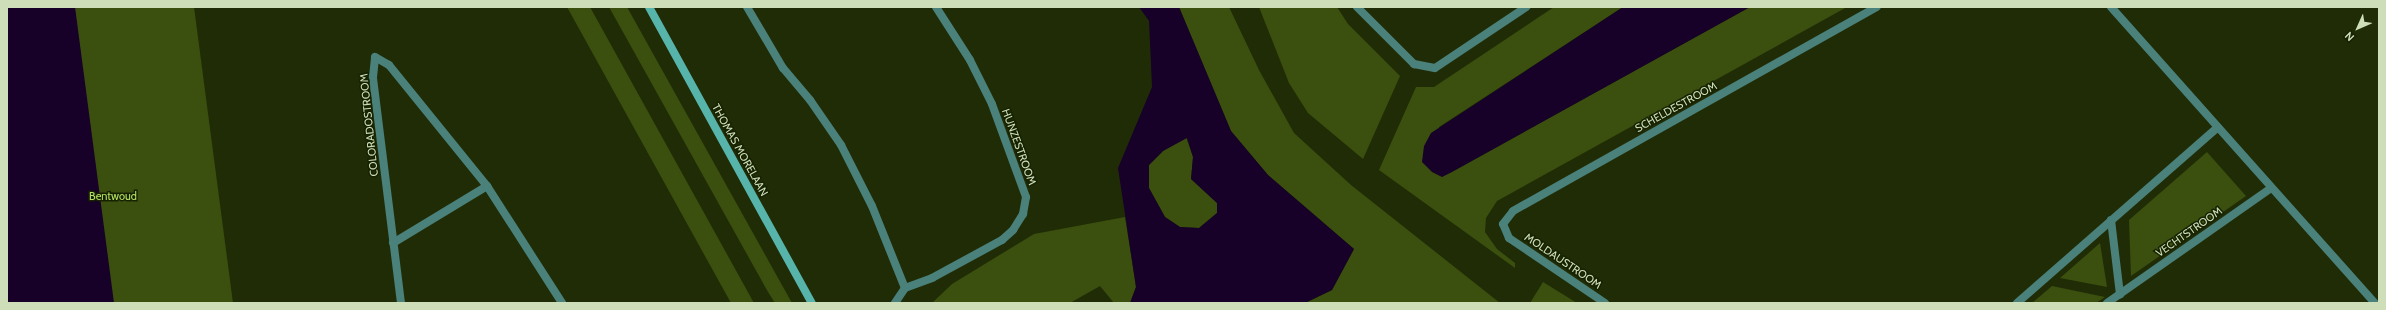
<!DOCTYPE html>
<html>
<head>
<meta charset="utf-8">
<style>
  body { margin:0 }
  #map { position:relative; width:2386px; height:310px; overflow:hidden; background:#202c06; font-family:Cabin,sans-serif }
  div>[style] { position:absolute }
  [style*='--x'] { left:calc(var(--x)*1px); top:calc(var(--y)*1px); width:calc(var(--w)*1px); rotate:calc(var(--a)*1deg) }
  .green>* { inset:0; background:#3b4f0f }
  .water>* { inset:0; background:#170128 }
  .street>* { height:8px; margin:-4px; padding:0 4px; transform-origin:4px; border-radius:4px; background:#4a817a }
  .secondary>* { height:8px; margin:-4px; padding:0 4px; transform-origin:4px; border-radius:4px; background:#57b4aa }
  span { translate:-50% -50%; white-space:nowrap; text-align:center; line-height:1.15; -webkit-text-stroke:3px #162200; paint-order:stroke }
  .street-label { font-size:11px; color:#cedeb9 }
  .park-label { font-size:11px; color:#b4e163 }
  .frame { position:absolute; inset:0; border:8px solid #cedeb9; pointer-events:none }
  .north { position:absolute; left:2338px; top:8px; width:40px; height:40px; -webkit-text-stroke:3px #162200; paint-order:stroke; rotate:225deg; font-size:11px; font-weight:700; line-height:16px; text-align:center; color:#cedeb9 }
  .north::after { content:''; display:block; margin:auto; width:14px; height:18px; background:#cedeb9; clip-path:polygon(50% 0,100% 100%,50% 72%,0 100%) }
</style>
</head>
<body>
<div id="map">
  <div class="green">
    <div style="clip-path:polygon(7px 7px,194px 7px,233px 303px,7px 303px)"></div>
    <div style="clip-path:polygon(567px 7px,590px 7px,754px 303px,731px 303px)"></div>
    <div style="clip-path:polygon(609px 7px,627px 7px,792px 303px,775px 303px,768px 292px)"></div>
    <div style="clip-path:polygon(1179px 7px,1229px 7px,1259px 70px,1294px 133px,1351px 185px,1500px 303px,1305px 303px,1332px 290px,1354px 249px,1268px 175px,1231px 131px)"></div>
    <div style="clip-path:polygon(1259px 7px,1337px 7px,1348px 24px,1400px 76px,1363px 159px,1308px 113px,1289px 83px)"></div>
    <div style="clip-path:polygon(1554px 7px,1623px 7px,1439px 127px,1450px 173px,1750px 7px,1847px 7px,1497px 201px,1486px 218px,1485px 232px,1497px 249px,1515px 263px,1515px 268px,1379px 170px,1416px 87px,1434px 87px)"></div>
    <div style="clip-path:polygon(1186px 137px,1193px 157px,1191px 179px,1217px 203px,1217px 213px,1199px 228px,1180px 227px,1165px 217px,1149px 188px,1149px 165px,1163px 151px)"></div>
    <div style="clip-path:polygon(2207px 152px,2246px 196px,2131px 276px,2129px 220px)"></div>
    <div style="clip-path:polygon(1125px 217px,1136px 287px,1130px 303px,1114px 303px,1100px 286px,1070px 303px,932px 303px,952px 284px,1034px 234px)"></div>
    <div style="clip-path:polygon(2100px 243px,2107px 287px,2060px 278px)"></div>
    <div style="clip-path:polygon(1543px 282px,1577px 303px,1530px 303px)"></div>
    <div style="clip-path:polygon(2052px 286px,2105px 297px,2096px 303px,2032px 303px)"></div>
  </div>
  <div class="water">
    <div style="clip-path:polygon(7px 7px,75px 7px,114px 303px,7px 303px)"></div>
    <div style="clip-path:polygon(evenodd,1139px 7px,1179px 7px,1231px 131px,1268px 175px,1354px 249px,1332px 290px,1305px 303px,1130px 303px,1136px 287px,1118px 168px,1152px 87px,1149px 21px,1139px 7px,1187px 138px,1193px 157px,1191px 179px,1217px 203px,1217px 213px,1199px 228px,1180px 227px,1165px 217px,1149px 188px,1149px 165px,1163px 151px,1187px 138px)"></div>
    <div style="clip-path:polygon(1623px 7px,1750px 7px,1450px 173px,1442px 177px,1432px 172px,1422px 162px,1424px 146px,1431px 133px)"></div>
  </div>
  <div class="street">
    <div style="--x:747;--y:7;--w:71;--a:59.5"></div>
    <div style="--x:783;--y:68;--w:42;--a:49.8"></div>
    <div style="--x:810;--y:100;--w:55;--a:55.4"></div>
    <div style="--x:841;--y:145;--w:68;--a:63.1"></div>
    <div style="--x:872;--y:206;--w:88;--a:68.1"></div>
    <div style="--x:905;--y:288;--w:18;--a:124"></div>
    <div style="--x:1357;--y:7;--w:81;--a:45"></div>
    <div style="--x:1414;--y:64;--w:21;--a:11"></div>
    <div style="--x:1435;--y:68;--w:110;--a:-33.8"></div>
    <div style="--x:2111;--y:7;--w:397;--a:48.3"></div>
    <div style="--x:2111;--y:220;--w:75;--a:83.1"></div>
    <div style="--x:393;--y:243;--w:110;--a:-31.2"></div>
    <div style="--x:905;--y:288;--w:29;--a:-20"></div>
    <div style="--x:932;--y:278;--w:80;--a:-28.5"></div>
    <div style="--x:1002;--y:240;--w:15;--a:-42"></div>
    <div style="--x:1013;--y:230;--w:19;--a:-58"></div>
    <div style="--x:1023;--y:214;--w:17;--a:-80"></div>
    <div style="--x:1026;--y:197;--w:99;--a:-110.1"></div>
    <div style="--x:992;--y:104;--w:49;--a:-116.6"></div>
    <div style="--x:970;--y:60;--w:63;--a:-122.7"></div>
    <div style="--x:401;--y:303;--w:228;--a:-97.1"></div>
    <div style="--x:373;--y:77;--w:20;--a:-84"></div>
    <div style="--x:375;--y:57;--w:16;--a:30"></div>
    <div style="--x:389;--y:65;--w:156;--a:51"></div>
    <div style="--x:487;--y:186;--w:139;--a:57.3"></div>
    <div style="--x:1605;--y:303;--w:116;--a:-145.9"></div>
    <div style="--x:1509;--y:238;--w:15;--a:-113"></div>
    <div style="--x:1503;--y:224;--w:16;--a:-52"></div>
    <div style="--x:1513;--y:211;--w:417;--a:-29.3"></div>
    <div style="--x:2017;--y:303;--w:267;--a:-41.2"></div>
    <div style="--x:2107;--y:303;--w:200;--a:-35"></div>
  </div>
  <div class="secondary">
    <div style="--x:649;--y:7;--w:338;--a:61.2"></div>
  </div>
  <div class="street-label">
    <span style="left:1676px;top:107px;rotate:-29deg">SCHELDESTROOM</span>
    <span style="left:369px;top:125px;rotate:-96deg">COLORADOSTROOM</span>
    <span style="left:1019px;top:147px;rotate:70deg">HUNZESTROOM</span>
    <span style="left:740px;top:150px;rotate:61deg">THOMAS MORELAAN</span>
    <span style="left:2189px;top:232px;rotate:-35deg">VECHTSTROOM</span>
    <span style="left:1563px;top:261px;rotate:34deg">MOLDAUSTROOM</span>
  </div>
  <div class="park-label">
    <span style="left:113px;top:196px">Bentwoud</span>
  </div>
  <div class="frame"></div>
  <div class="north">N</div>
</div>
</body>
</html>
